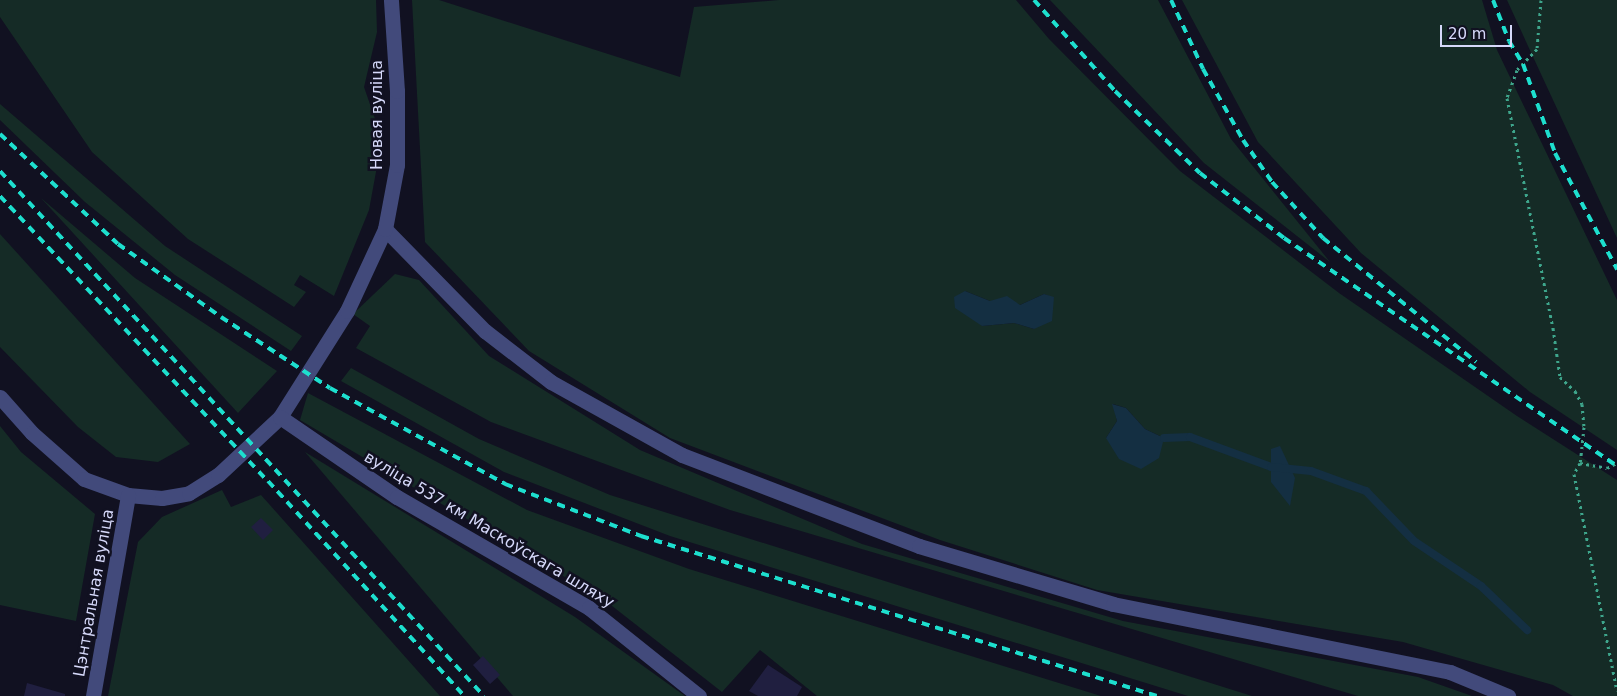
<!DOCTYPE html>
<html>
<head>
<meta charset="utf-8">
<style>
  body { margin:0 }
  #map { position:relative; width:1617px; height:696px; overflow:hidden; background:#111121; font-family:"DejaVu Sans",sans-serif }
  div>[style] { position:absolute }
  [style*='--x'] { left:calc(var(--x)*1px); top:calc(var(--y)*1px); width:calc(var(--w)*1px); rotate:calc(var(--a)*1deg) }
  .green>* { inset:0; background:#152b26 }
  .water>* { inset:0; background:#142f42 }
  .stream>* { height:8px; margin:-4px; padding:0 4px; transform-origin:4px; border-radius:4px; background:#142f42 }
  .building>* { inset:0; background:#201f40 }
  .path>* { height:3px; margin-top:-1.5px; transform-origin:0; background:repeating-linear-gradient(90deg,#3ea68c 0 2.5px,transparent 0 6.5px) }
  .minor>* { height:15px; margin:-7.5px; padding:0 7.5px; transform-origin:7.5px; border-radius:7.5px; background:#424a7b }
  .rail>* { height:4px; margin-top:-2px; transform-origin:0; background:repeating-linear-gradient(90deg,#1ddfce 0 8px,transparent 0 14px) }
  span { translate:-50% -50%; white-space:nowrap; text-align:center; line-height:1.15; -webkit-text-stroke:5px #111121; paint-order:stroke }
  .street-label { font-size:16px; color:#d6d9fa }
  .scale { position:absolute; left:1440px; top:25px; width:72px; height:22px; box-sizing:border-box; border:2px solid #d6d9fa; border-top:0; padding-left:6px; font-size:15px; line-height:18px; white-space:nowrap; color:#d6d9fa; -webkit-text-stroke:4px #111121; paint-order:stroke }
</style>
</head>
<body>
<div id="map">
  <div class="green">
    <div style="clip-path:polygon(0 0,376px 0,377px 32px,364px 87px,382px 139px,369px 210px,334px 296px,300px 275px,294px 285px,306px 292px,294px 307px,188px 239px,92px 152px,0 17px)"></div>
    <div style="clip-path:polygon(evenodd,412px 0,439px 0,680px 77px,694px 7px,779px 0,1016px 0,1049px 39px,1180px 171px,1339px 293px,1517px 416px,1617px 480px,1617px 696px,1573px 696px,1553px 685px,1403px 642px,1097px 590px,940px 540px,670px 438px,529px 351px,425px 242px,412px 0,965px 291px,990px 301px,1020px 305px,1044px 294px,1054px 298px,1034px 329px,1014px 323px,982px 326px,965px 291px,412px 0,1113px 404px,1126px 408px,1145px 429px,1164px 438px,1106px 438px,1117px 421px,1113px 404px)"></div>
    <div style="clip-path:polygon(1050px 0,1158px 0,1231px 139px,1330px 262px,1204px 163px)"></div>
    <div style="clip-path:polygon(1182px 0,1482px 0,1497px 50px,1617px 300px,1617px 450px,1530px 392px,1361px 253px,1258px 142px)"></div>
    <div style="clip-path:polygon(1507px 0,1617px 0,1617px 238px,1528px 46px)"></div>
    <div style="clip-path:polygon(0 104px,165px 246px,302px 336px,291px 351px,175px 275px,85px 202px,0 120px)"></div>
    <div style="clip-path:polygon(41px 198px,135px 278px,277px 371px,238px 413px)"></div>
    <div style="clip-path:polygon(0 234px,190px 444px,158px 462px,116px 457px,78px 427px,0 347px)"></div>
    <div style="clip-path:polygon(395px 274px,419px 280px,489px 356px,640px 450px,862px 544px,1123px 621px,1418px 677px,1472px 696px,1358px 696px,730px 510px,491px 422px,356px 348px,370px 326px,353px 314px)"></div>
    <div style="clip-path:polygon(351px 368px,479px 439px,610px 495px,1252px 696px,1188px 696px,670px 536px,504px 472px,341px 381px)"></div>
    <div style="clip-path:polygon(308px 393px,527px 510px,689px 569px,1101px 696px,817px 696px,760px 650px,722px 692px,607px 602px,300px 420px)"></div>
    <div style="clip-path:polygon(0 426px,21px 452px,95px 514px,76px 621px,0 605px)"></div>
    <div style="clip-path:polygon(305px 452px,575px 617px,685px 696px,513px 696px)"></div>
    <div style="clip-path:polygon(222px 490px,231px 507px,261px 495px,440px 696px,108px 696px,138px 542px,162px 517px)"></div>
  </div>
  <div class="water">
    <div style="clip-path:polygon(965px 291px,990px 301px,1007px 296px,1020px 305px,1044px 294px,1054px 297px,1052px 321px,1034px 329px,1014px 323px,982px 326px,955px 308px,954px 297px)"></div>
    <div style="clip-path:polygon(1112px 404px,1126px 408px,1145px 429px,1164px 438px,1159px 458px,1141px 469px,1119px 459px,1106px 438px,1117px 421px)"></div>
    <div style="clip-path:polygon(1280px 446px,1295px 478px,1290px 506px,1271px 482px,1271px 449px)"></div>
  </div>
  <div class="stream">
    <div style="--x:1164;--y:438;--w:26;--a:-2"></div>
    <div style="--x:1190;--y:437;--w:86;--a:20.3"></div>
    <div style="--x:1271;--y:467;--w:40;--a:5.7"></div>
    <div style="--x:1311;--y:471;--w:59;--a:20"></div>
    <div style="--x:1366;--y:491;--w:69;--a:46.2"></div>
    <div style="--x:1414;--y:541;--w:81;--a:33.9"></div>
    <div style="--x:1481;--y:586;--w:64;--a:43.7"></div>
  </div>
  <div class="building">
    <div style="clip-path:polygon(261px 518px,273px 530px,263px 540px,251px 527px)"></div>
    <div style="clip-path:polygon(483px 656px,500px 675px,490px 684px,473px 665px)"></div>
    <div style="clip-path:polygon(768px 665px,802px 687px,797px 696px,758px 696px,749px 691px)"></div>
    <div style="clip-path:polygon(27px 683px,65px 694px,65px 696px,24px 696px)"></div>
  </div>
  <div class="path">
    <div style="--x:1541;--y:0;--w:49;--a:94.7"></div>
    <div style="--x:1537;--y:49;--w:29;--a:134"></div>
    <div style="--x:1517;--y:70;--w:30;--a:110"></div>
    <div style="--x:1507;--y:98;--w:235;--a:78.7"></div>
    <div style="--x:1553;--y:328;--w:49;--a:81.9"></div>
    <div style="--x:1560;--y:377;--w:21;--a:43"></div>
    <div style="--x:1575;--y:391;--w:15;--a:62"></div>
    <div style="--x:1582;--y:404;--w:23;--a:85"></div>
    <div style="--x:1584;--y:427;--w:36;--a:96"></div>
    <div style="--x:1580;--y:463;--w:13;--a:119"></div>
    <div style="--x:1574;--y:474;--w:221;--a:78.8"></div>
    <div style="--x:1580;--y:463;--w:27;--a:10"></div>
    <div style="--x:1607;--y:468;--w:11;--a:-27"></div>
  </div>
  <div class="minor">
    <div style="--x:385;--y:229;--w:143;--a:45.6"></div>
    <div style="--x:485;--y:331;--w:83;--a:37.7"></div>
    <div style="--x:551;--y:382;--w:150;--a:29.1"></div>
    <div style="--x:682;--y:455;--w:254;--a:21"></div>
    <div style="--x:919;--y:546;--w:202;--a:16.6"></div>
    <div style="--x:1113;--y:604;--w:344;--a:11.4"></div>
    <div style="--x:1450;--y:672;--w:63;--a:22.5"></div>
    <div style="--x:0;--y:397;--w:48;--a:48.4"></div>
    <div style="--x:32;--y:433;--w:69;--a:41.5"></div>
    <div style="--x:84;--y:479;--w:47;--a:20"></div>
    <div style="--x:128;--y:495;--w:34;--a:5"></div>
    <div style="--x:162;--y:498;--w:27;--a:-10"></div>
    <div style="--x:189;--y:493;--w:34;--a:-32"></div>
    <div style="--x:218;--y:475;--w:85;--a:-43.1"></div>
    <div style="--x:280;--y:417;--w:125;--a:-57.7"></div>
    <div style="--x:347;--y:311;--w:90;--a:-65.1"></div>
    <div style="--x:385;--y:229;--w:65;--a:-79.4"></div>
    <div style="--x:397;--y:165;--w:74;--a:-90"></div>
    <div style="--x:397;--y:91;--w:91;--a:-93.8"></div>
    <div style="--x:280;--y:417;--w:142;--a:34.4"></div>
    <div style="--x:397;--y:497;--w:222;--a:30"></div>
    <div style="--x:589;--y:608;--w:141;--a:38.7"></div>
    <div style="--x:93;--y:696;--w:204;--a:-80.1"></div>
  </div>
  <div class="rail">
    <div style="--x:1034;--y:0;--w:122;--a:48.3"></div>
    <div style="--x:1115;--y:91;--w:118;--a:44"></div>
    <div style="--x:1200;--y:173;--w:106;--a:37.7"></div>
    <div style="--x:1284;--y:238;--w:404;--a:34.4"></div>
    <div style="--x:1171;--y:0;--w:76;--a:65.1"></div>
    <div style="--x:1203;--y:69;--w:81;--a:60.6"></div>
    <div style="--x:1243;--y:140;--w:51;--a:55.4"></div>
    <div style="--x:1272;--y:182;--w:76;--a:47.7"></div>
    <div style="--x:1323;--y:238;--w:197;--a:39"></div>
    <div style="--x:1493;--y:0;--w:44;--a:68.7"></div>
    <div style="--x:1509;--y:41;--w:27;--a:59"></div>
    <div style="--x:1523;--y:64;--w:95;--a:70.2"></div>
    <div style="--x:1555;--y:153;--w:132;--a:61.9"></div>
    <div style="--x:0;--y:134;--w:161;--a:43"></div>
    <div style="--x:118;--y:244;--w:126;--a:35.3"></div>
    <div style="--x:221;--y:317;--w:130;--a:33.1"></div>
    <div style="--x:330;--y:388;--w:200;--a:28.7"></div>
    <div style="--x:505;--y:484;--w:146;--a:20.9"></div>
    <div style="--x:641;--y:536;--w:540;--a:17.23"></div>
    <div style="--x:0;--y:171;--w:714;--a:47.33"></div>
    <div style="--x:0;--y:196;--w:391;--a:46.8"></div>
    <div style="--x:268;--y:481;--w:291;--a:47.6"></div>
  </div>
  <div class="street-label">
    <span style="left:377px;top:115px;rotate:-90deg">Новая вуліца</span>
    <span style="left:489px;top:530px;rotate:31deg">вуліца 537 км Маскоўскага шляху</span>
    <span style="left:94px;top:593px;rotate:-80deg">Цэнтральная вуліца</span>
  </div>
  <div class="scale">20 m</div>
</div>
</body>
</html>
